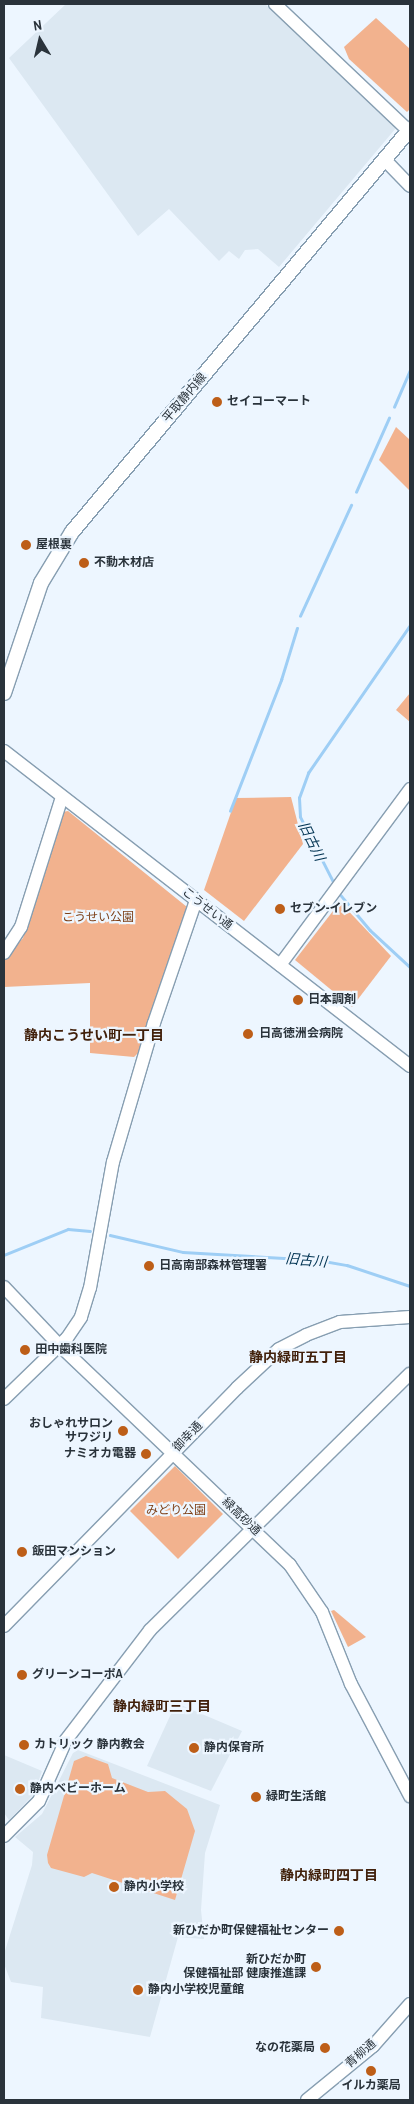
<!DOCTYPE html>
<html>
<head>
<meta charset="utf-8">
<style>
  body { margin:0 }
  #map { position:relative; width:414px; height:2104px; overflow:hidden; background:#edf6ff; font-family:"Archivo Narrow","Noto Sans JP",sans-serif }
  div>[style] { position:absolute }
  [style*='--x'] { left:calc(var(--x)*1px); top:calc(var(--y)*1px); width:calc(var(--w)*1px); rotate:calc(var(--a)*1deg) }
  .built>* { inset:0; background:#dce8f2 }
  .green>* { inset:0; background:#f2b28e }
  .stream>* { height:2.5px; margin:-1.25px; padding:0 1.25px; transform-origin:1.25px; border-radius:1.25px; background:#9ecef5 }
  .roads { filter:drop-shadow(1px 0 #879eb1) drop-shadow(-1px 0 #879eb1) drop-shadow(0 1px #879eb1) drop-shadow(0 -1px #879eb1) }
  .secondary>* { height:12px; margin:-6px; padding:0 6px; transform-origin:6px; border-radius:6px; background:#fff }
  .primary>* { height:14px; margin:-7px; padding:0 7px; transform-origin:7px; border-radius:7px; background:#fff }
  .dots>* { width:14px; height:14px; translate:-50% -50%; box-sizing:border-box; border:2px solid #edf6ff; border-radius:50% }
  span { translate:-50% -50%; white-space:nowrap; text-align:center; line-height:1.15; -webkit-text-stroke:4.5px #edf6ff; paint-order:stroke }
  .street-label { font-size:12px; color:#2a333b }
  .poi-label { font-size:12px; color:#2a333b; font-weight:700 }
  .left { translate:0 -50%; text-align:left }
  .right { translate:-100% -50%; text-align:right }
  .park-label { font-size:12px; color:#7d4018 }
  .water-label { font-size:14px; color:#013352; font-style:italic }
  .neighbourhood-label { font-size:14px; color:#41200b; font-weight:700 }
  .frame { position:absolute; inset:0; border:5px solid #2a333b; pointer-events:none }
  .north { position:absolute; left:15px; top:15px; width:50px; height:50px; -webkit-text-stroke:4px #edf6ff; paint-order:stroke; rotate:351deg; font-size:14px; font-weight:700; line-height:20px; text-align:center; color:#2a333b }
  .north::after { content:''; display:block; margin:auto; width:18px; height:22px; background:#2a333b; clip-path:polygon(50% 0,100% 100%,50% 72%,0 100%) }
</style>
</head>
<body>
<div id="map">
  <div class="built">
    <div style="clip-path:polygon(66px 4px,265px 4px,396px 128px,279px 267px,258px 249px,245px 250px,239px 259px,229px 251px,219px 261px,169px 209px,138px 236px,9px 58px)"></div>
    <div style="clip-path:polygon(176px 1703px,242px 1731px,211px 1791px,147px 1766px)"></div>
    <div style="clip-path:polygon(78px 1750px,220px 1805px,205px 1853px,201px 1910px,204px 1939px,178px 1937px,150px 2037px,41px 2018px,43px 1987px,11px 1982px,4px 1964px,4px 1954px,32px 1865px,33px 1852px,15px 1837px,42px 1814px,73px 1753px)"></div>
    <div style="clip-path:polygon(4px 1755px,42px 1771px,34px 1794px,9px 1820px,4px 1813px)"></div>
  </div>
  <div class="green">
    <div style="clip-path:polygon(376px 18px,410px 49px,410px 109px,407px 112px,349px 59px,344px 47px)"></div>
    <div style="clip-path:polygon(396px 427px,410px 440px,410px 491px,379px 460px)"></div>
    <div style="clip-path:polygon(410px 693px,410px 722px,396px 710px)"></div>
    <div style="clip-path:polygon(291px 797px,303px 844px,244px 921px,204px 890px,236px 798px)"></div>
    <div style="clip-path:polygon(68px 811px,187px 907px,139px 1052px,134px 1057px,90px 1053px,90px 983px,4px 987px,4px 960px,23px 938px,62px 812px)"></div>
    <div style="clip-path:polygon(340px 902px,391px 956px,352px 1007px,295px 960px)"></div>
    <div style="clip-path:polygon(175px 1466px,223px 1514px,178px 1559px,130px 1511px)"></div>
    <div style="clip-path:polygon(334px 1610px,366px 1637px,348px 1647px,331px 1611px)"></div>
    <div style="clip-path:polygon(86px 1756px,108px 1764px,112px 1778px,148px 1792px,165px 1791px,187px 1809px,195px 1831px,175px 1900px,92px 1873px,84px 1877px,51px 1868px,48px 1863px,47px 1855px,74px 1761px)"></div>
  </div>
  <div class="stream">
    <div style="--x:394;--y:407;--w:40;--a:-66.6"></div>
    <div style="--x:356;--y:492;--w:81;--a:-66"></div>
    <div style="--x:300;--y:616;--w:122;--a:-65.3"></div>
    <div style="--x:230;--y:811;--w:141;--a:-68.7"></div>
    <div style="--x:281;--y:680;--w:54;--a:-72.9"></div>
    <div style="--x:334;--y:884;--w:75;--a:-116.9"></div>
    <div style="--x:300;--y:817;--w:19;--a:-93"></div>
    <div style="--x:299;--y:798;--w:27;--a:-70"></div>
    <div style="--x:308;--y:773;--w:180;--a:-55.4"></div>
    <div style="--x:339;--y:893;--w:48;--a:50"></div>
    <div style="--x:370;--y:930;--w:54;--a:42.8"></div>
    <div style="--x:110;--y:1235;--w:75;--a:13.1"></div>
    <div style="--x:183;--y:1252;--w:135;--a:3.4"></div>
    <div style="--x:318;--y:1260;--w:29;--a:10"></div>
    <div style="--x:347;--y:1265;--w:66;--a:18.4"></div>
    <div style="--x:4;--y:1255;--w:69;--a:-22.1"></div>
    <div style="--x:68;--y:1229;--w:22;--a:5"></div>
  </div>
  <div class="roads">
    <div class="secondary">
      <div style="--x:275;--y:4;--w:185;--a:43.5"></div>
      <div style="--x:385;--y:160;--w:36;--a:46"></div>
      <div style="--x:4;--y:751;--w:514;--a:37.81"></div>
      <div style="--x:4;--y:953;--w:31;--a:-57"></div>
      <div style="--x:21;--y:927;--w:136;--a:-72.5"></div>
      <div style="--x:280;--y:965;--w:219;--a:-53.5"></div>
      <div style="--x:4;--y:1287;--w:80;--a:46.5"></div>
      <div style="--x:59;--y:1345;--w:319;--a:43.6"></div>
      <div style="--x:290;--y:1565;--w:57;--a:55.8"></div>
      <div style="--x:322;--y:1612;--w:78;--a:68.1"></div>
      <div style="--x:351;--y:1684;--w:127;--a:62.2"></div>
      <div style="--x:4;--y:1399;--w:88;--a:-44.1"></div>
      <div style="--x:67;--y:1338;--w:25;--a:-56"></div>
      <div style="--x:81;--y:1317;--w:30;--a:-73"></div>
      <div style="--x:90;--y:1288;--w:128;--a:-79.7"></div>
      <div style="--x:113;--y:1162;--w:145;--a:-73.6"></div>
      <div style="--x:154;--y:1023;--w:130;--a:-71.1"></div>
      <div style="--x:4;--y:1626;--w:333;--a:-45.6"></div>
      <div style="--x:237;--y:1388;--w:57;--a:-42.9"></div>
      <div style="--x:279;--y:1349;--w:30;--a:-27"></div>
      <div style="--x:306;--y:1335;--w:36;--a:-21"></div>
      <div style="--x:340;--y:1322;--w:70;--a:-4.1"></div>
      <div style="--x:4;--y:1836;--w:49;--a:-45"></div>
      <div style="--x:39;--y:1801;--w:67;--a:-66.1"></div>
      <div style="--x:66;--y:1740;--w:138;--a:-52.6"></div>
      <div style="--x:150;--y:1630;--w:365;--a:-44.6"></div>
      <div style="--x:307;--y:2100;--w:85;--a:-39.3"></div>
      <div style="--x:373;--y:2046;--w:56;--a:-48.6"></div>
    </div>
    <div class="primary">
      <div style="--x:4;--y:693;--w:116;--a:-71.4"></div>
      <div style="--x:41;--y:583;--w:60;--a:-58.7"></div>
      <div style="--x:72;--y:532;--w:526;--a:-50.01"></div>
    </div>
  </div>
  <div class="dots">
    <div style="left:217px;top:402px;background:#bd5e18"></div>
    <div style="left:26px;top:545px;background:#bd5e18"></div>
    <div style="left:84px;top:563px;background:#bd5e18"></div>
    <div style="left:280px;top:909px;background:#bd5e18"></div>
    <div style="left:298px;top:1000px;background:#bd5e18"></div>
    <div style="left:248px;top:1034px;background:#bd5e18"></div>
    <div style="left:149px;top:1266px;background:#bd5e18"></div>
    <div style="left:25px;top:1350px;background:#bd5e18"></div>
    <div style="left:123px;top:1431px;background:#bd5e18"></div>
    <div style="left:146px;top:1454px;background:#bd5e18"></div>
    <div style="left:22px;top:1552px;background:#bd5e18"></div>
    <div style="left:22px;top:1675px;background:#bd5e18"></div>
    <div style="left:24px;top:1745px;background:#bd5e18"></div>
    <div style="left:194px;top:1748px;background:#bd5e18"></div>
    <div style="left:20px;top:1789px;background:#bd5e18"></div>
    <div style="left:256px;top:1797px;background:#bd5e18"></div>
    <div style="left:114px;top:1887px;background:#bd5e18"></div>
    <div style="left:339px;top:1931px;background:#bd5e18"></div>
    <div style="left:316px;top:1967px;background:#bd5e18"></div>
    <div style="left:138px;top:1990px;background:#bd5e18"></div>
    <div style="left:325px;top:2048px;background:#bd5e18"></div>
    <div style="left:371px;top:2071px;background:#bd5e18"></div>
  </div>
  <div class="street-label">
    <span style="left:185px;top:398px;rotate:-50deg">平取静内線</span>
    <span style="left:207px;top:909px;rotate:38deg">こうせい通</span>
    <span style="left:188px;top:1437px;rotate:-46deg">御幸通</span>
    <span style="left:241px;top:1517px;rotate:44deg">緑高砂通</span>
    <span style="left:361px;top:2054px;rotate:-41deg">青柳通</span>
  </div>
  <div class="poi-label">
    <span class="left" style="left:227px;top:402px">セイコーマート</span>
    <span class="left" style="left:36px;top:545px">屋根裏</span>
    <span class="left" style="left:94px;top:563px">不動木材店</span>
    <span class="left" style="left:290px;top:909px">セブン-イレブン</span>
    <span class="left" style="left:308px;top:1000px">日本調剤</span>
    <span class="left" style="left:259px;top:1034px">日高徳洲会病院</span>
    <span class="left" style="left:159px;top:1266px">日高南部森林管理署</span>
    <span class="left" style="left:35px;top:1350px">田中歯科医院</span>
    <span class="right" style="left:113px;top:1431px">おしゃれサロン<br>サワジリ</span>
    <span class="right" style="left:136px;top:1454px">ナミオカ電器</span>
    <span class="left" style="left:32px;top:1552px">飯田マンション</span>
    <span class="left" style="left:32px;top:1675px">グリーンコーポA</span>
    <span class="left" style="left:34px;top:1745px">カトリック 静内教会</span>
    <span class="left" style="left:204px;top:1748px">静内保育所</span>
    <span class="left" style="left:30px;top:1789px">静内ベビーホーム</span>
    <span class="left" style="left:266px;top:1797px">緑町生活館</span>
    <span class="left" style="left:124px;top:1887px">静内小学校</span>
    <span class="right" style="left:329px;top:1931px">新ひだか町保健福祉センター</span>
    <span class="right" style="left:306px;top:1967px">新ひだか町<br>保健福祉部 健康推進課</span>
    <span class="left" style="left:148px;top:1990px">静内小学校児童館</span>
    <span class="right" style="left:315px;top:2048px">なの花薬局</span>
    <span style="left:371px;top:2086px">イルカ薬局</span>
  </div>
  <div class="park-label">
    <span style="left:98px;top:918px">こうせい公園</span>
    <span style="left:176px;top:1511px">みどり公園</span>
  </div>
  <div class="water-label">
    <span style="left:312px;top:841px;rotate:64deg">旧古川</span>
    <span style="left:306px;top:1260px;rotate:5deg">旧古川</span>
  </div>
  <div class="neighbourhood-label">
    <span style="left:94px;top:1035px">静内こうせい町一丁目</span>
    <span style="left:298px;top:1357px">静内緑町五丁目</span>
    <span style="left:162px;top:1706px">静内緑町三丁目</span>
    <span style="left:329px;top:1875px">静内緑町四丁目</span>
  </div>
  <div class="frame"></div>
  <div class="north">N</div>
</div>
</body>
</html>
